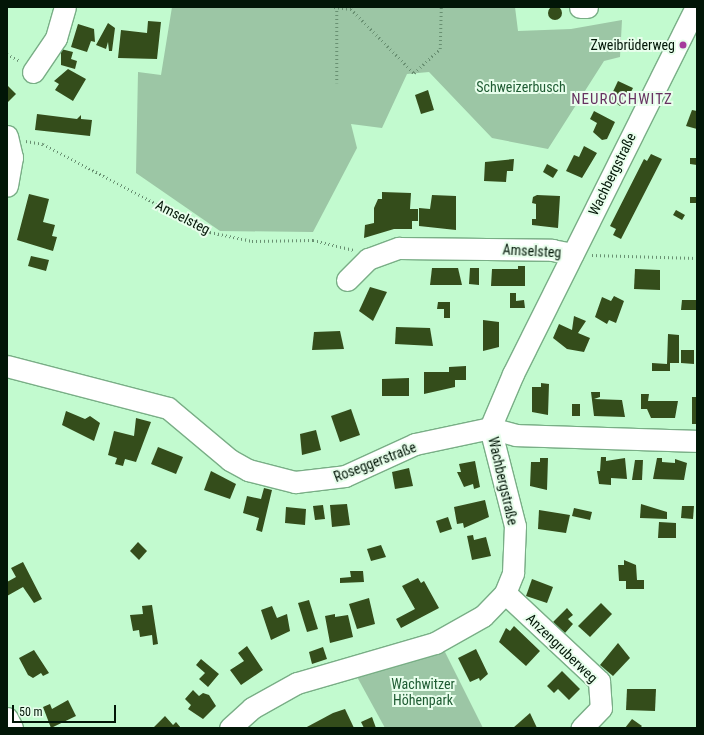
<!DOCTYPE html>
<html>
<head>
<meta charset="utf-8">
<style>
  body { margin:0 }
  #map { position:relative; width:704px; height:735px; overflow:hidden; background:#c2facf; font-family:"Roboto Condensed",sans-serif }
  div>[style] { position:absolute }
  [style*='--x'] { left:calc(var(--x)*1px); top:calc(var(--y)*1px); width:calc(var(--w)*1px); rotate:calc(var(--a)*1deg) }
  .green>* { inset:0; background:#9cc6a5 }
  .building>* { inset:0; background:#344d1b }
  .round { border-radius:50% }
  .path>* { height:2.5px; margin-top:-1.25px; transform-origin:0; background:repeating-linear-gradient(90deg,#699072 0 1px,transparent 0 4px) }
  .roads { filter:drop-shadow(1px 0 #79ae86) drop-shadow(-1px 0 #79ae86) drop-shadow(0 1px #79ae86) drop-shadow(0 -1px #79ae86) }
  .minor>* { height:21px; margin:-10.5px; padding:0 10.5px; transform-origin:10.5px; border-radius:10.5px; background:#fff }
  .dots>* { width:11px; height:11px; translate:-50% -50%; box-sizing:border-box; border:2px solid #e8feec; border-radius:50% }
  span { translate:-50% -50%; white-space:nowrap; text-align:center; line-height:1.15; -webkit-text-stroke:4px #e8feec; paint-order:stroke }
  .poi-label { font-size:14px; color:#021607 }
  .right { translate:-100% -50%; text-align:right }
  .park-label { font-size:14px; color:#1f5c33 }
  .street-label { font-size:14px; color:#021607 }
  .neighbourhood-label { font-size:15px; color:#673261; letter-spacing:1px }
  .frame { position:absolute; inset:0; border:8px solid #021607; pointer-events:none }
  .scale { position:absolute; left:12px; top:705px; width:104px; height:18px; box-sizing:border-box; border:2px solid #021607; border-top:0; padding-left:5px; font-size:12px; line-height:14px; white-space:nowrap; color:#021607; -webkit-text-stroke:3px #e8feec; paint-order:stroke }
</style>
</head>
<body>
<div id="map">
  <div class="green">
    <div style="clip-path:polygon(172px 7px,515px 7px,518px 31px,571px 29px,622px 20px,620px 57px,604px 61px,548px 149px,492px 138px,429px 72px,407px 74px,382px 128px,351px 124px,357px 148px,313px 232px,220px 231px,136px 173px,138px 72px,161px 75px)"></div>
    <div style="clip-path:polygon(443px 648px,483px 728px,385px 728px,356px 675px)"></div>
  </div>
  <div class="building">
    <div class="round" style="left:548px;top:6px;width:14px;height:14px"></div>
    <div style="clip-path:polygon(148px 21px,161px 22px,157px 59px,118px 58px,121px 30px,147px 33px)"></div>
    <div style="clip-path:polygon(108px 23px,115px 28px,112px 51px,109px 51px,108px 42px,106px 49px,96px 45px)"></div>
    <div style="clip-path:polygon(78px 24px,94px 29px,95px 42px,91px 41px,87px 52px,71px 47px)"></div>
    <div style="clip-path:polygon(61px 49px,73px 52px,71px 59px,77px 61px,75px 69px,61px 65px)"></div>
    <div style="clip-path:polygon(68px 69px,86px 79px,73px 101px,55px 90px,59px 84px,54px 81px)"></div>
    <div style="clip-path:polygon(618px 81px,633px 88px,624px 105px,620px 106px,610px 98px)"></div>
    <div style="clip-path:polygon(7px 85px,16px 94px,7px 103px)"></div>
    <div style="clip-path:polygon(428px 90px,434px 110px,421px 114px,415px 95px)"></div>
    <div style="clip-path:polygon(692px 110px,697px 111px,697px 129px,686px 126px)"></div>
    <div style="clip-path:polygon(594px 111px,615px 122px,607px 139px,602px 140px,593px 132px,597px 123px,590px 119px)"></div>
    <div style="clip-path:polygon(37px 114px,77px 119px,81px 115px,81px 119px,92px 120px,90px 136px,35px 130px)"></div>
    <div style="clip-path:polygon(584px 146px,597px 153px,582px 178px,566px 171px,574px 155px,579px 157px)"></div>
    <div style="clip-path:polygon(651px 154px,662px 159px,621px 239px,613px 235px,616px 229px,610px 226px,644px 159px,647px 161px)"></div>
    <div style="clip-path:polygon(690px 158px,697px 158px,697px 165px,690px 164px)"></div>
    <div style="clip-path:polygon(514px 159px,513px 171px,507px 171px,506px 182px,484px 181px,485px 162px)"></div>
    <div style="clip-path:polygon(547px 164px,558px 170px,553px 178px,543px 172px)"></div>
    <div style="clip-path:polygon(382px 192px,411px 193px,410px 209px,418px 209px,418px 221px,412px 221px,412px 229px,394px 229px,364px 238px,365px 225px,374px 223px,374px 208px,378px 199px,382px 199px)"></div>
    <div style="clip-path:polygon(29px 194px,49px 199px,43px 222px,55px 225px,52px 236px,57px 237px,53px 251px,17px 240px)"></div>
    <div style="clip-path:polygon(432px 195px,456px 196px,456px 230px,419px 226px,419px 208px,430px 209px)"></div>
    <div style="clip-path:polygon(537px 195px,560px 196px,558px 228px,532px 225px,532px 219px,536px 219px,536px 204px,532px 203px,533px 197px)"></div>
    <div style="clip-path:polygon(690px 197px,697px 197px,697px 203px,690px 203px)"></div>
    <div style="clip-path:polygon(676px 210px,685px 215px,682px 220px,673px 215px)"></div>
    <div style="clip-path:polygon(31px 256px,49px 260px,46px 271px,28px 266px)"></div>
    <div style="clip-path:polygon(518px 266px,525px 266px,525px 286px,491px 286px,492px 269px,518px 269px)"></div>
    <div style="clip-path:polygon(432px 268px,458px 268px,462px 285px,430px 285px)"></div>
    <div style="clip-path:polygon(470px 268px,479px 268px,479px 285px,469px 284px)"></div>
    <div style="clip-path:polygon(635px 269px,660px 270px,660px 290px,634px 289px)"></div>
    <div style="clip-path:polygon(370px 287px,387px 292px,373px 321px,359px 311px)"></div>
    <div style="clip-path:polygon(510px 293px,516px 293px,516px 301px,524px 300px,525px 308px,510px 308px)"></div>
    <div style="clip-path:polygon(614px 296px,624px 301px,616px 323px,609px 320px,607px 324px,595px 317px,602px 297px,611px 301px)"></div>
    <div style="clip-path:polygon(682px 300px,697px 300px,697px 310px,681px 310px)"></div>
    <div style="clip-path:polygon(438px 302px,450px 302px,450px 318px,444px 318px,444px 309px,437px 309px)"></div>
    <div style="clip-path:polygon(574px 316px,586px 321px,578px 333px,590px 338px,584px 352px,567px 349px,553px 338px,559px 324px,572px 330px)"></div>
    <div style="clip-path:polygon(483px 320px,499px 322px,499px 347px,483px 351px)"></div>
    <div style="clip-path:polygon(396px 327px,430px 328px,433px 346px,395px 344px)"></div>
    <div style="clip-path:polygon(340px 331px,344px 349px,312px 350px,314px 332px)"></div>
    <div style="clip-path:polygon(668px 334px,679px 335px,679px 363px,670px 363px,670px 371px,652px 371px,652px 363px,667px 364px)"></div>
    <div style="clip-path:polygon(681px 350px,694px 350px,694px 364px,681px 363px)"></div>
    <div style="clip-path:polygon(466px 366px,466px 380px,455px 380px,455px 387px,424px 394px,424px 372px,449px 372px,449px 367px)"></div>
    <div style="clip-path:polygon(409px 378px,409px 396px,382px 396px,382px 379px)"></div>
    <div style="clip-path:polygon(541px 383px,549px 384px,548px 415px,532px 412px,532px 387px,541px 387px)"></div>
    <div style="clip-path:polygon(591px 392px,600px 392px,600px 397px,594px 399px,622px 400px,625px 417px,594px 416px)"></div>
    <div style="clip-path:polygon(641px 394px,649px 394px,648px 401px,678px 401px,675px 418px,651px 418px,647px 409px,641px 409px)"></div>
    <div style="clip-path:polygon(692px 397px,697px 397px,697px 424px,692px 424px)"></div>
    <div style="clip-path:polygon(572px 404px,580px 404px,580px 416px,572px 416px)"></div>
    <div style="clip-path:polygon(351px 409px,360px 435px,340px 442px,331px 416px)"></div>
    <div style="clip-path:polygon(66px 411px,85px 419px,90px 416px,100px 423px,94px 441px,62px 425px)"></div>
    <div style="clip-path:polygon(136px 418px,151px 422px,136px 462px,125px 459px,123px 466px,115px 464px,117px 458px,108px 455px,114px 431px,134px 436px)"></div>
    <div style="clip-path:polygon(316px 430px,321px 450px,302px 455px,300px 434px)"></div>
    <div style="clip-path:polygon(158px 447px,183px 457px,176px 474px,151px 464px)"></div>
    <div style="clip-path:polygon(601px 457px,606px 457px,606px 461px,625px 458px,627px 479px,611px 478px,611px 485px,599px 484px,597px 471px,600px 471px)"></div>
    <div style="clip-path:polygon(540px 458px,548px 458px,547px 490px,530px 486px,531px 462px,540px 462px)"></div>
    <div style="clip-path:polygon(657px 458px,662px 458px,662px 462px,675px 463px,675px 459px,687px 463px,684px 480px,653px 479px)"></div>
    <div style="clip-path:polygon(635px 460px,643px 460px,642px 480px,632px 480px)"></div>
    <div style="clip-path:polygon(475px 461px,480px 487px,474px 489px,473px 484px,464px 487px,457px 472px,461px 472px,459px 464px)"></div>
    <div style="clip-path:polygon(409px 468px,413px 486px,395px 489px,392px 472px)"></div>
    <div style="clip-path:polygon(211px 471px,236px 484px,230px 499px,204px 490px)"></div>
    <div style="clip-path:polygon(264px 488px,272px 490px,262px 532px,256px 530px,259px 518px,243px 513px,247px 496px,261px 499px)"></div>
    <div style="clip-path:polygon(485px 500px,489px 517px,464px 528px,463px 523px,457px 524px,454px 507px)"></div>
    <div style="clip-path:polygon(347px 504px,350px 525px,332px 527px,330px 505px)"></div>
    <div style="clip-path:polygon(641px 504px,667px 512px,667px 519px,640px 518px)"></div>
    <div style="clip-path:polygon(323px 505px,325px 519px,315px 520px,313px 506px)"></div>
    <div style="clip-path:polygon(682px 506px,694px 506px,693px 519px,681px 518px)"></div>
    <div style="clip-path:polygon(286px 507px,306px 509px,305px 525px,285px 523px)"></div>
    <div style="clip-path:polygon(574px 508px,592px 512px,590px 520px,572px 516px)"></div>
    <div style="clip-path:polygon(539px 510px,570px 515px,566px 533px,538px 529px)"></div>
    <div style="clip-path:polygon(448px 517px,452px 529px,440px 533px,436px 521px)"></div>
    <div style="clip-path:polygon(659px 522px,676px 523px,676px 538px,658px 538px)"></div>
    <div style="clip-path:polygon(473px 535px,474px 540px,486px 537px,491px 556px,472px 560px,467px 536px)"></div>
    <div style="clip-path:polygon(138px 542px,147px 551px,139px 560px,130px 551px)"></div>
    <div style="clip-path:polygon(381px 545px,386px 557px,371px 561px,367px 549px)"></div>
    <div style="clip-path:polygon(624px 560px,636px 565px,637px 580px,644px 580px,644px 589px,626px 589px,626px 581px,619px 581px,618px 565px,624px 565px)"></div>
    <div style="clip-path:polygon(23px 562px,42px 599px,34px 603px,23px 587px,7px 596px,7px 582px,16px 577px,11px 568px)"></div>
    <div style="clip-path:polygon(350px 571px,363px 571px,364px 582px,340px 583px,340px 578px,351px 577px)"></div>
    <div style="clip-path:polygon(418px 578px,421px 583px,424px 581px,439px 608px,401px 628px,396px 619px,415px 609px,402px 586px)"></div>
    <div style="clip-path:polygon(532px 579px,553px 587px,547px 603px,526px 596px)"></div>
    <div style="clip-path:polygon(369px 598px,375px 624px,357px 629px,349px 604px)"></div>
    <div style="clip-path:polygon(309px 600px,318px 629px,307px 632px,298px 603px)"></div>
    <div style="clip-path:polygon(601px 603px,612px 614px,590px 637px,578px 626px)"></div>
    <div style="clip-path:polygon(152px 605px,158px 644px,153px 645px,152px 635px,140px 637px,139px 630px,133px 631px,130px 615px,143px 614px,142px 606px)"></div>
    <div style="clip-path:polygon(272px 606px,277px 618px,287px 614px,290px 631px,271px 640px,261px 610px)"></div>
    <div style="clip-path:polygon(567px 608px,573px 615px,568px 619px,573px 624px,565px 633px,553px 622px)"></div>
    <div style="clip-path:polygon(335px 614px,335px 617px,348px 615px,353px 637px,330px 643px,325px 616px)"></div>
    <div style="clip-path:polygon(514px 626px,540px 651px,526px 666px,499px 642px,506px 628px,510px 631px)"></div>
    <div style="clip-path:polygon(618px 643px,630px 658px,613px 676px,600px 665px)"></div>
    <div style="clip-path:polygon(247px 646px,263px 670px,241px 685px,230px 670px,244px 661px,238px 653px)"></div>
    <div style="clip-path:polygon(323px 647px,327px 659px,312px 664px,309px 652px)"></div>
    <div style="clip-path:polygon(476px 649px,488px 674px,480px 681px,479px 678px,470px 682px,458px 658px)"></div>
    <div style="clip-path:polygon(34px 650px,49px 673px,43px 676px,41px 673px,33px 678px,28px 675px,19px 658px)"></div>
    <div style="clip-path:polygon(201px 659px,219px 674px,208px 687px,199px 679px,205px 673px,196px 665px)"></div>
    <div style="clip-path:polygon(562px 671px,580px 689px,569px 700px,558px 689px,554px 693px,547px 686px)"></div>
    <div style="clip-path:polygon(627px 689px,656px 689px,655px 711px,626px 710px)"></div>
    <div style="clip-path:polygon(193px 690px,199px 696px,203px 693px,209px 695px,216px 706px,203px 719px,188px 709px,191px 705px,185px 699px)"></div>
    <div style="clip-path:polygon(68px 700px,76px 716px,51px 728px,43px 707px,50px 704px,52px 709px)"></div>
    <div style="clip-path:polygon(345px 709px,354px 728px,305px 728px,333px 713px)"></div>
    <div style="clip-path:polygon(530px 713px,537px 728px,513px 728px)"></div>
    <div style="clip-path:polygon(165px 716px,173px 725px,176px 722px,181px 728px,153px 728px)"></div>
    <div style="clip-path:polygon(372px 717px,376px 728px,364px 728px,361px 722px)"></div>
    <div style="clip-path:polygon(632px 719px,642px 726px,640px 728px,625px 728px)"></div>
  </div>
  <div class="path">
    <div style="--x:334;--y:7;--w:17;--a:7"></div>
    <div style="--x:351;--y:9;--w:90;--a:45.5"></div>
    <div style="--x:414;--y:73;--w:35;--a:-43"></div>
    <div style="--x:440;--y:49;--w:42;--a:-88.6"></div>
    <div style="--x:337;--y:7;--w:76;--a:90"></div>
    <div style="--x:7;--y:54;--w:15;--a:28"></div>
    <div style="--x:26;--y:141;--w:17;--a:10"></div>
    <div style="--x:43;--y:144;--w:189;--a:27.8"></div>
    <div style="--x:210;--y:232;--w:43;--a:12.1"></div>
    <div style="--x:252;--y:241;--w:61;--a:-0.9"></div>
    <div style="--x:313;--y:240;--w:42;--a:13.7"></div>
    <div style="--x:592;--y:255;--w:105;--a:1.6"></div>
  </div>
  <div class="roads">
    <div class="minor">
      <div style="--x:580;--y:7;--w:7;--a:0"></div>
      <div style="--x:33;--y:72;--w:41;--a:-55.9"></div>
      <div style="--x:56;--y:38;--w:32;--a:-74"></div>
      <div style="--x:7;--y:136;--w:22;--a:77"></div>
      <div style="--x:12;--y:157;--w:29;--a:100"></div>
      <div style="--x:347;--y:280;--w:30;--a:-45"></div>
      <div style="--x:368;--y:259;--w:33;--a:-20"></div>
      <div style="--x:399;--y:248;--w:153;--a:0.7"></div>
      <div style="--x:552;--y:250;--w:21;--a:11"></div>
      <div style="--x:7;--y:366;--w:166;--a:14.6"></div>
      <div style="--x:168;--y:408;--w:81;--a:40"></div>
      <div style="--x:230;--y:460;--w:21;--a:29"></div>
      <div style="--x:248;--y:470;--w:49;--a:14.3"></div>
      <div style="--x:295;--y:482;--w:50;--a:-6.8"></div>
      <div style="--x:345;--y:476;--w:77;--a:-24.6"></div>
      <div style="--x:415;--y:444;--w:77;--a:-12"></div>
      <div style="--x:490;--y:428;--w:27;--a:15"></div>
      <div style="--x:516;--y:435;--w:181;--a:1.9"></div>
      <div style="--x:505;--y:593;--w:129;--a:43.1"></div>
      <div style="--x:599;--y:681;--w:27;--a:86"></div>
      <div style="--x:601;--y:708;--w:28;--a:134"></div>
      <div style="--x:7;--y:718;--w:11;--a:63"></div>
      <div style="--x:230;--y:728;--w:30;--a:-42"></div>
      <div style="--x:252;--y:708;--w:51;--a:-29.1"></div>
      <div style="--x:297;--y:683;--w:144;--a:-16.2"></div>
      <div style="--x:435;--y:643;--w:55;--a:-29.4"></div>
      <div style="--x:483;--y:616;--w:32;--a:-46"></div>
      <div style="--x:505;--y:593;--w:22;--a:-68"></div>
      <div style="--x:513;--y:573;--w:47;--a:-87.6"></div>
      <div style="--x:515;--y:526;--w:101;--a:-104.3"></div>
      <div style="--x:490;--y:428;--w:59;--a:-66.9"></div>
      <div style="--x:513;--y:374;--w:410;--a:-63.5"></div>
    </div>
  </div>
  <div class="dots">
    <div style="left:683px;top:45px;background:#a53b9c"></div>
  </div>
  <div class="poi-label">
    <span class="right" style="left:675px;top:45px">Zweibrüderweg</span>
  </div>
  <div class="park-label">
    <span style="left:521px;top:87px">Schweizerbusch</span>
    <span style="left:423px;top:692px">Wachwitzer<br>Höhenpark</span>
  </div>
  <div class="street-label">
    <span style="left:612px;top:174px;rotate:-64deg">Wachbergstraße</span>
    <span style="left:183px;top:217px;rotate:27deg">Amselsteg</span>
    <span style="left:532px;top:251px;rotate:3deg">Amselsteg</span>
    <span style="left:375px;top:462px;rotate:-21deg">Roseggerstraße</span>
    <span style="left:503px;top:481px;rotate:77deg">Wachbergstraße</span>
    <span style="left:562px;top:648px;rotate:44deg">Anzengruberweg</span>
  </div>
  <div class="neighbourhood-label">
    <span style="left:622px;top:100px">NEUROCHWITZ</span>
  </div>
  <div class="frame"></div>
  <div class="scale">50 m</div>
</div>
</body>
</html>
